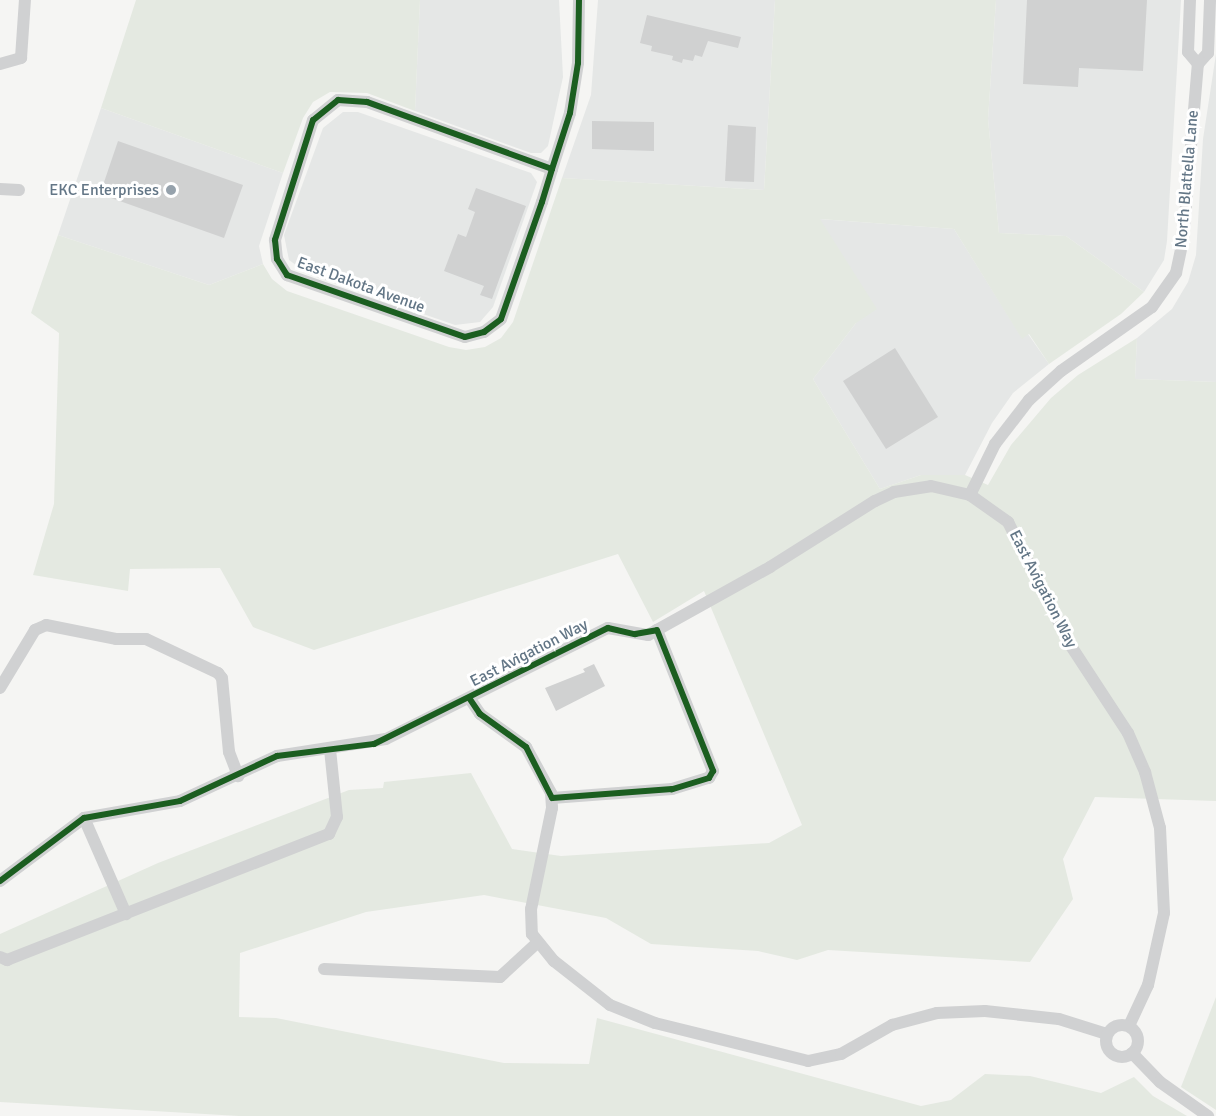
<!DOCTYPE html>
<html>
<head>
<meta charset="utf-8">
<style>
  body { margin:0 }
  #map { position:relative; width:1216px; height:1116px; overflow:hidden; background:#f5f5f3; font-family:Signika,sans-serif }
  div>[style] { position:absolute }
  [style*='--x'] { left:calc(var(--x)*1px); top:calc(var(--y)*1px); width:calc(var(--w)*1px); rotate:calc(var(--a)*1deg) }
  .built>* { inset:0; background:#e5e7e6 }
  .green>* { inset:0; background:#e4e9e1 }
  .building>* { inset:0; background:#d0d1d1 }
  .minor>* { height:12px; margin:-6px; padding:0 6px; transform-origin:6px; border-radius:6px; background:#d0d1d2 }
  .minor>.ring { margin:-6px; padding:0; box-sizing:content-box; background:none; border:12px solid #d0d1d2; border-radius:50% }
  .cycleway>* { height:6px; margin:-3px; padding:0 3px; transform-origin:3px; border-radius:3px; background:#1b5e20 }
  .dots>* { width:16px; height:16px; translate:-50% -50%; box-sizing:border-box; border:3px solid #fff; border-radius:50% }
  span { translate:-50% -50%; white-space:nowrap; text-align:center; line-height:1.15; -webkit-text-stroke:6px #fff; paint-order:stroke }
  .street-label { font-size:16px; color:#637686 }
  .poi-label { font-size:16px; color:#637686 }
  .right { translate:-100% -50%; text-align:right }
</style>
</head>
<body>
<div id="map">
  <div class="built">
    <div style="clip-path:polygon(420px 0,559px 0,563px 77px,548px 146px,541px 153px,531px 153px,415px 111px)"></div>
    <div style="clip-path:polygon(598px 0,775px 0,764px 190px,562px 178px,591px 95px)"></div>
    <div style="clip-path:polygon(996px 0,1181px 0,1167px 241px,1164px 260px,1144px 292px,1066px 236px,999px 233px,988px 119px)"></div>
    <div style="clip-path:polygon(1216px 54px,1216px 382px,1135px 379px,1137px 338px,1172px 309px,1188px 282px,1196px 255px,1203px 139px)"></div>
    <div style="clip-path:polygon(101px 108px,283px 173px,259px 246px,263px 264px,209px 285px,58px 235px)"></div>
    <div style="clip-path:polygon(343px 112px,358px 112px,531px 173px,537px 182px,493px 307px,480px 322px,455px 325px,308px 274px,289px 260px,284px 235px,323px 128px)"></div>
    <div style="clip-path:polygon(819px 219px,954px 229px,1022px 338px,1028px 334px,1049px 364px,1013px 393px,992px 423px,965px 475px,921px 475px,880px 489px,813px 379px,856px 323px)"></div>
  </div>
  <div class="green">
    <div style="clip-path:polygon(136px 0,420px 0,415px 111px,367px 93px,330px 92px,313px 102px,303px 118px,283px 173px,101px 108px)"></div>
    <div style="clip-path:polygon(775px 0,996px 0,988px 119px,999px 233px,1066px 236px,1144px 292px,1121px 314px,1049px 364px,1029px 334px,1022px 339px,954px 229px,820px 219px,877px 309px,856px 323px,813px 379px,880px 489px,921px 475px,965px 475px,988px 485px,1011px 445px,1051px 398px,1078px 375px,1137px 338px,1135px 379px,1216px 382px,1216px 801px,1095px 797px,1063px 859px,1073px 899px,1030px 962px,828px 950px,797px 960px,758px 951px,651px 944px,606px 918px,484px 895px,366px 912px,240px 953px,239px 1017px,276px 1018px,504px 1063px,589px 1064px,597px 1018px,921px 1106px,951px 1100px,985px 1074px,1030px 1076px,1101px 1093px,1134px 1077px,1153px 1096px,1187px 1116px,239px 1116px,0 1102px,0 934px,158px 863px,349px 790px,383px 788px,384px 782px,471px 773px,512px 849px,561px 856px,769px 843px,802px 825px,704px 591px,653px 622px,618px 554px,314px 650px,253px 627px,220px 568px,130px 569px,128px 591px,33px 575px,54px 504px,59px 333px,31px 313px,58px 235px,209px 285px,263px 264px,272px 279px,287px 291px,449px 347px,466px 350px,485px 347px,501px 338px,513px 322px,562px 178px,764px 190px)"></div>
    <div style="clip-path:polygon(1216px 997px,1216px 1110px,1181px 1087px)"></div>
  </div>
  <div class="building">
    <div style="clip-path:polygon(1027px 0,1147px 0,1143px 71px,1079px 68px,1078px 87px,1023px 84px)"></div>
    <div style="clip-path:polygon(647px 15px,741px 37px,738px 48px,708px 41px,702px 57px,695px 55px,693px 61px,683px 59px,682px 63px,672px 60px,673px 56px,651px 51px,652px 46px,640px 43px)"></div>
    <div style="clip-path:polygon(592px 121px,654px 122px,654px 151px,592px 149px)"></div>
    <div style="clip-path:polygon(728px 125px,756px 127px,754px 182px,725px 181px)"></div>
    <div style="clip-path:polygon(118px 141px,243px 185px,224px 238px,100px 194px)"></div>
    <div style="clip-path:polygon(476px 188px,526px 206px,492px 299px,480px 295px,484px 286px,444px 271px,458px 234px,466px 237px,475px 212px,468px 209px)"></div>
    <div style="clip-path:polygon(895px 348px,938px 417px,886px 449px,843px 381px)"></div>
    <div style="clip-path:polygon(594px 664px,605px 686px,556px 711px,545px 688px,585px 672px,583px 669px)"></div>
  </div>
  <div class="minor">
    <div style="--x:1190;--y:0;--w:52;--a:92.2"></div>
    <div style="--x:1188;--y:52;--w:16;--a:50"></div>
    <div style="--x:0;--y:64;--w:22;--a:-16"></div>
    <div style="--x:21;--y:58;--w:58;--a:-86.1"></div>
    <div style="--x:552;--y:169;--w:197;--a:-160.1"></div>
    <div style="--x:367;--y:102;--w:29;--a:-176"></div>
    <div style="--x:338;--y:100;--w:32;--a:141"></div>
    <div style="--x:313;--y:120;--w:126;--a:107.6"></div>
    <div style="--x:275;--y:240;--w:19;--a:84"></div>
    <div style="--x:277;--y:259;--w:19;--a:58"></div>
    <div style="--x:287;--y:275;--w:188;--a:19.2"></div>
    <div style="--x:465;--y:337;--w:20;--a:-15"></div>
    <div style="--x:484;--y:332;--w:21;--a:-37"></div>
    <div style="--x:501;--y:319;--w:124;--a:-70.7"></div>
    <div style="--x:542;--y:202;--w:34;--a:-73"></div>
    <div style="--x:552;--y:169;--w:59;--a:-72.2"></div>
    <div style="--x:570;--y:113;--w:51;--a:-80.9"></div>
    <div style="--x:578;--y:63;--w:63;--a:-89.1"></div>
    <div style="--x:0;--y:189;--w:19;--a:3"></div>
    <div style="--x:970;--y:495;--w:57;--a:-63.9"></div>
    <div style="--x:995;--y:444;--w:56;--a:-52.3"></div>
    <div style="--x:1029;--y:400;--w:43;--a:-42.2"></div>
    <div style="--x:1061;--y:371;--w:111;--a:-35.1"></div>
    <div style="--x:1152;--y:307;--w:42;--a:-54.8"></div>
    <div style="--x:1176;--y:273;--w:33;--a:-78"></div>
    <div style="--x:1183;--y:241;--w:178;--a:-85.2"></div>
    <div style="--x:1198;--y:64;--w:15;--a:-48"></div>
    <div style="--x:1208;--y:53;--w:53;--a:-87.8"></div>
    <div style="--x:0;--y:688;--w:68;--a:-58.9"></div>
    <div style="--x:35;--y:630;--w:12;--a:-24"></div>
    <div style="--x:46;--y:625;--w:71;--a:11.3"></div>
    <div style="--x:116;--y:639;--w:30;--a:0"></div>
    <div style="--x:146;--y:639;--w:80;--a:25.3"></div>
    <div style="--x:218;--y:673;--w:6;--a:51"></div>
    <div style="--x:222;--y:678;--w:74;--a:84.6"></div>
    <div style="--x:229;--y:752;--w:26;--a:69"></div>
    <div style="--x:470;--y:699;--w:18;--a:56"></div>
    <div style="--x:480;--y:714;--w:57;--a:35.7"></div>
    <div style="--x:526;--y:747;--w:52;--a:61.5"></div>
    <div style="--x:551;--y:793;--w:15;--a:86"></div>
    <div style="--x:552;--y:808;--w:103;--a:101.7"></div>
    <div style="--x:531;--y:909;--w:25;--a:88"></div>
    <div style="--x:532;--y:934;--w:35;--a:51"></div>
    <div style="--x:554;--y:961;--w:71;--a:38.2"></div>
    <div style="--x:610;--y:1005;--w:48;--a:21.8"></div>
    <div style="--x:655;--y:1023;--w:158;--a:13.9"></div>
    <div style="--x:808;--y:1061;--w:34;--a:-12"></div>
    <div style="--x:841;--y:1054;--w:59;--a:-29.6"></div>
    <div style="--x:892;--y:1025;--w:47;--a:-14.9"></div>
    <div style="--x:937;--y:1013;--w:48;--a:-2.4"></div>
    <div style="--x:985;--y:1011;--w:74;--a:6.2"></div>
    <div style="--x:1059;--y:1019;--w:50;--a:17.4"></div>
    <div style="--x:552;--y:798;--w:120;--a:-4.3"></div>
    <div style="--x:672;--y:789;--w:39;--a:-17"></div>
    <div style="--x:709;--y:778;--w:8;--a:-60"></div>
    <div style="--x:713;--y:771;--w:152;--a:-111.7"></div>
    <div style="--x:84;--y:818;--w:105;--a:66.4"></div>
    <div style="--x:0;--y:881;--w:105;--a:-36.9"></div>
    <div style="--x:84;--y:818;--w:97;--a:-10"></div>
    <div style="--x:180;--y:801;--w:107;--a:-24.9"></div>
    <div style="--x:277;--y:756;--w:110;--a:-8.9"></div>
    <div style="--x:386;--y:739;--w:248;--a:-26.6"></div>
    <div style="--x:608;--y:628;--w:41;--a:9.9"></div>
    <div style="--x:648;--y:635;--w:140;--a:-29.1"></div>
    <div style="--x:770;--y:567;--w:124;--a:-32.2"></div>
    <div style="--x:875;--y:501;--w:21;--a:-25"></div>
    <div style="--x:894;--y:492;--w:37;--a:-9"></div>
    <div style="--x:931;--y:486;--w:40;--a:13"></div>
    <div style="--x:970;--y:495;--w:47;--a:35.4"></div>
    <div style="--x:1008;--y:522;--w:139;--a:63.1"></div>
    <div style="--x:1071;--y:646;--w:104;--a:56.8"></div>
    <div style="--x:1128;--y:733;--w:43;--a:66.4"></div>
    <div style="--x:1145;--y:772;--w:58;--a:75"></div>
    <div style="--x:1160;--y:828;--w:85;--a:87.3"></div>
    <div style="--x:1164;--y:913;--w:74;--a:102.5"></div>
    <div style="--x:1148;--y:985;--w:45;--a:114.9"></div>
    <div style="--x:0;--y:957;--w:8;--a:23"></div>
    <div style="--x:7;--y:960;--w:346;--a:-21.4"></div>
    <div style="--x:329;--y:834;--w:19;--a:-65"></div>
    <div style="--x:337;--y:817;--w:68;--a:-95.9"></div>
    <div style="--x:324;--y:969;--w:176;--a:2.6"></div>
    <div style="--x:500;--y:977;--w:50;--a:-42.6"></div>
    <div class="ring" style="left:1106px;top:1025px;width:20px;height:20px"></div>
    <div style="--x:1132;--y:1053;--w:40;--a:46"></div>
    <div style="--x:1160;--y:1082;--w:59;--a:35.3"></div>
  </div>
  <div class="cycleway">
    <div style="--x:552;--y:169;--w:197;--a:-160.1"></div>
    <div style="--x:367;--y:102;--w:29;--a:-176"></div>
    <div style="--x:338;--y:100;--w:32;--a:141"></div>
    <div style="--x:313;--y:120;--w:126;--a:107.6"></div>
    <div style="--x:275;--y:240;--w:19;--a:84"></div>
    <div style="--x:277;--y:259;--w:19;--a:58"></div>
    <div style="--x:287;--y:275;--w:188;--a:19.2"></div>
    <div style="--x:465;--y:337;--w:20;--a:-15"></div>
    <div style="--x:484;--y:332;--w:21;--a:-37"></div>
    <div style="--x:501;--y:319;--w:124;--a:-70.7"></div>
    <div style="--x:542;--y:202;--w:34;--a:-73"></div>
    <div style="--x:552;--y:169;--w:59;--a:-72.2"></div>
    <div style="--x:570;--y:113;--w:51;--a:-80.9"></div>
    <div style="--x:578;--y:63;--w:63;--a:-89.1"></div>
    <div style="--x:0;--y:881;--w:105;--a:-36.9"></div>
    <div style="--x:84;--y:818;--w:97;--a:-10"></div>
    <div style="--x:180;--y:801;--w:107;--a:-24.9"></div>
    <div style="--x:277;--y:756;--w:98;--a:-7.1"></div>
    <div style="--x:374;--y:744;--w:261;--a:-26.4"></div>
    <div style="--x:608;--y:628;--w:28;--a:13"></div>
    <div style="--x:635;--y:634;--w:22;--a:-10"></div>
    <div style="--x:657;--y:630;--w:152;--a:68.3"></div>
    <div style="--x:713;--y:771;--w:8;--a:120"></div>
    <div style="--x:709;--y:778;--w:39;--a:163"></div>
    <div style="--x:672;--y:789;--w:120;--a:175.7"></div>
    <div style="--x:552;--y:798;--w:57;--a:-117"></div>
    <div style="--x:526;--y:747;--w:57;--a:-144.3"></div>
    <div style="--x:480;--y:714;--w:18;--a:-124"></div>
  </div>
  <div class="dots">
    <div style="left:171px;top:190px;background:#96a2ac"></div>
  </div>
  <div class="street-label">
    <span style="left:1187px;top:179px;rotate:-85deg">North Blattella Lane</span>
    <span style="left:361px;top:285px;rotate:20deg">East Dakota Avenue</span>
    <span style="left:1043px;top:589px;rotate:63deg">East Avigation Way</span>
    <span style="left:529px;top:653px;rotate:-27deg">East Avigation Way</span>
  </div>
  <div class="poi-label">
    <span class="right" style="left:159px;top:190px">EKC Enterprises</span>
  </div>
</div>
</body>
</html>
